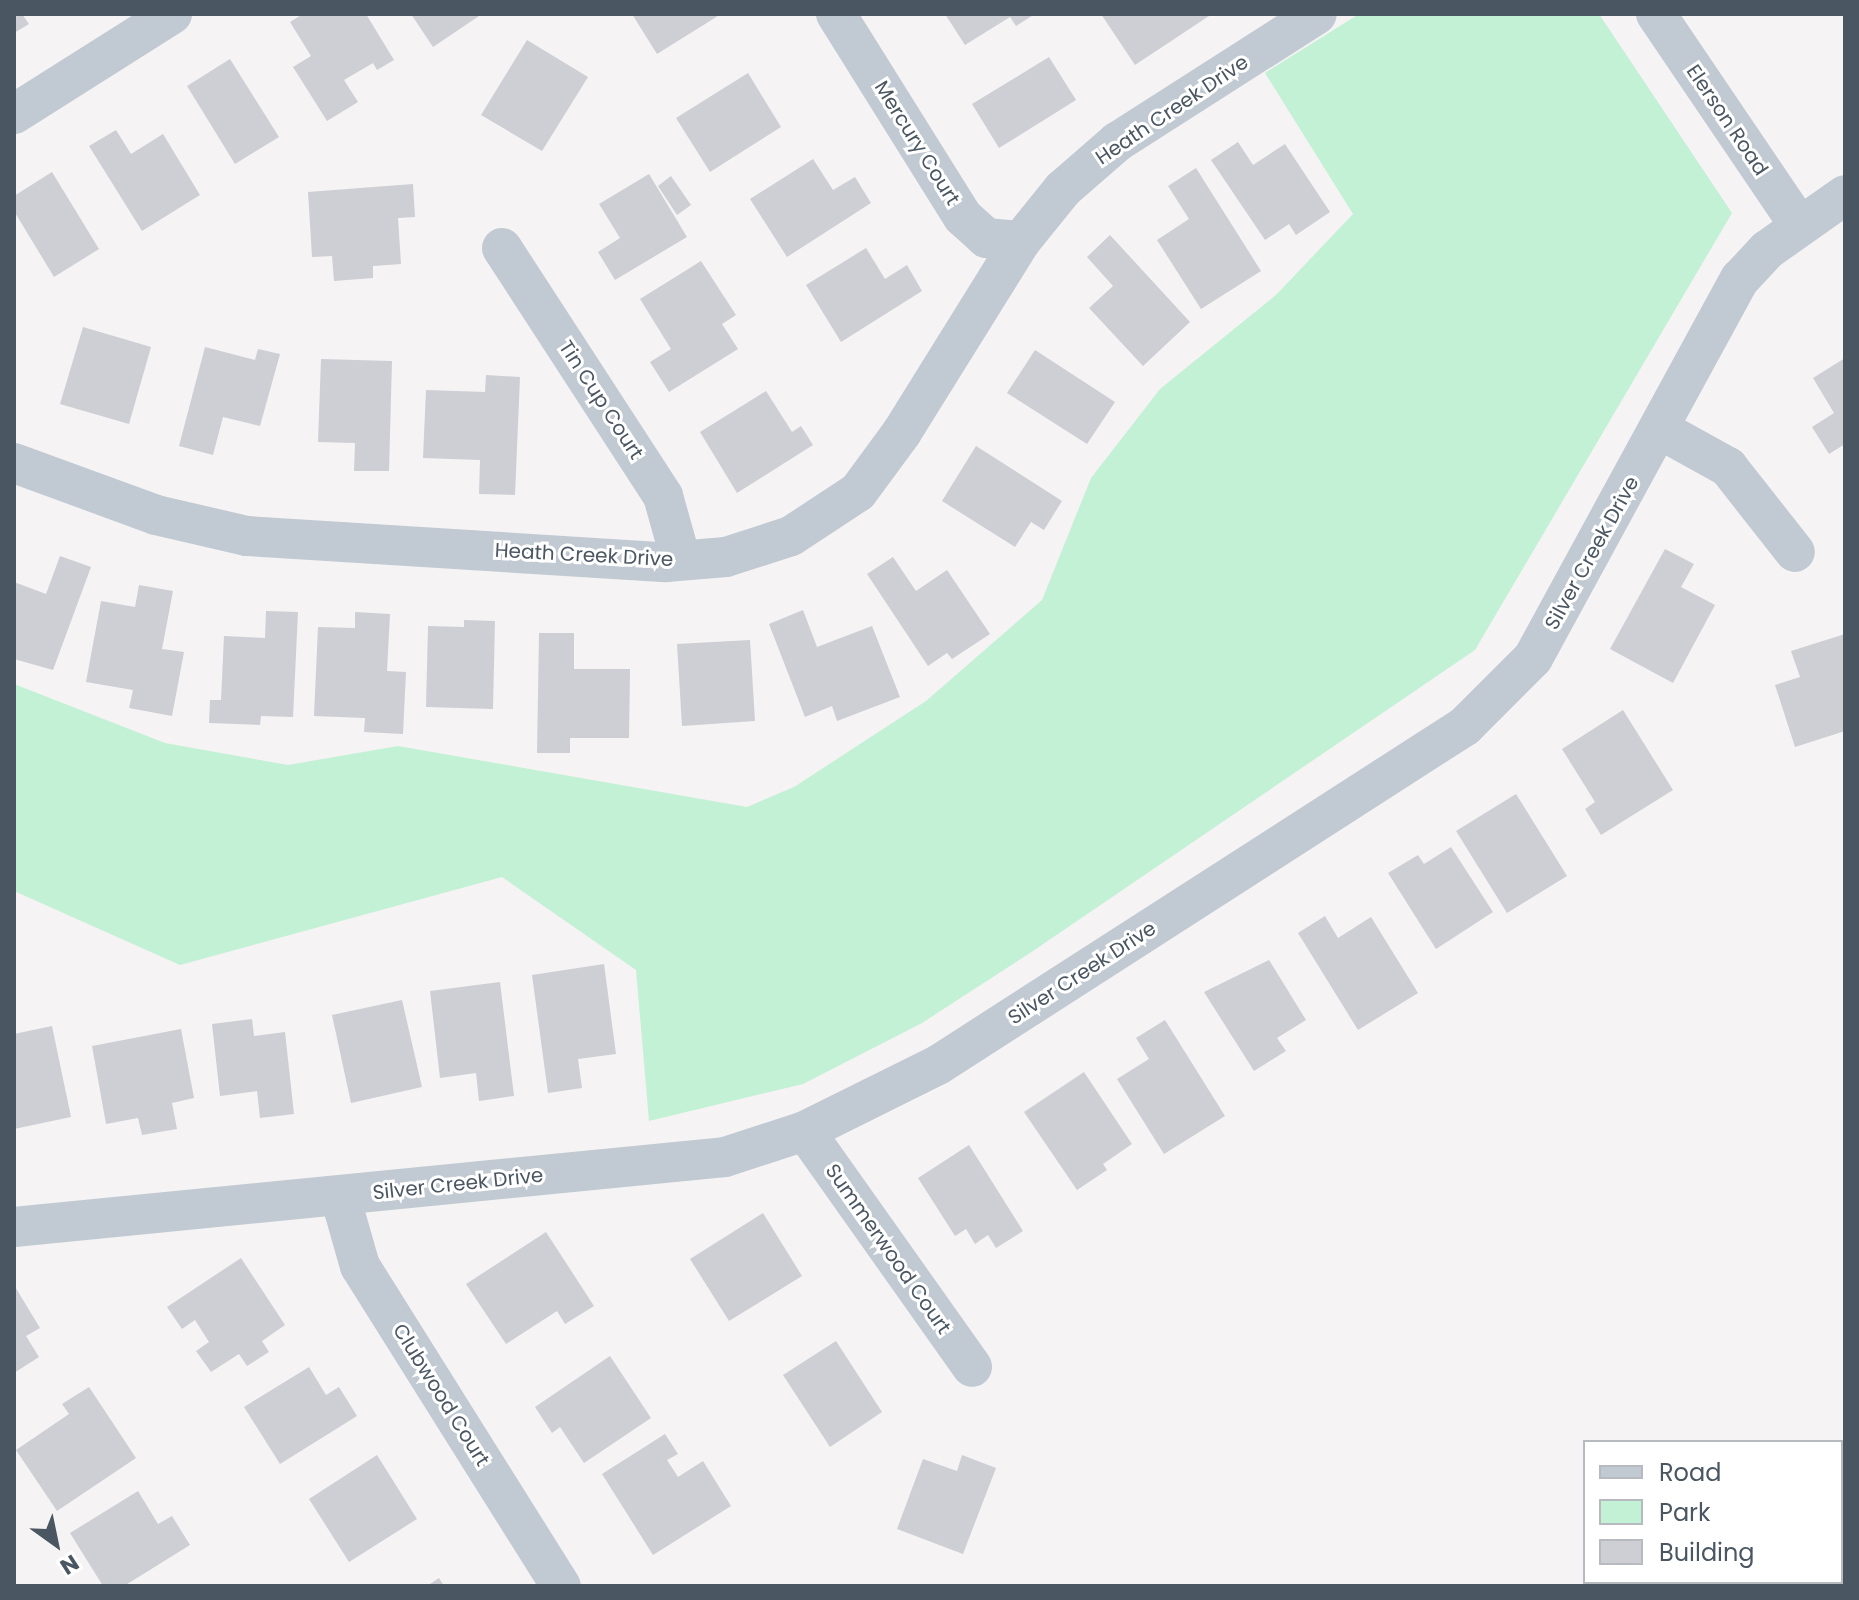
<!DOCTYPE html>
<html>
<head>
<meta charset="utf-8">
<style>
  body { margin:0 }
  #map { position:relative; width:1859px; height:1600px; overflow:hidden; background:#f5f3f3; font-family:Poppins,sans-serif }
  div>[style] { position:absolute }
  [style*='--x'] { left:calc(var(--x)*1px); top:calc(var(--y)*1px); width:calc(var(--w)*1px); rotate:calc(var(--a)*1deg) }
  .green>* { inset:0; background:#c3f1d5 }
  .building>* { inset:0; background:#cdcfd5 }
  .minor>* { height:40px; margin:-20px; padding:0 20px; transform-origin:20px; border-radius:20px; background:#c1cad2 }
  span { translate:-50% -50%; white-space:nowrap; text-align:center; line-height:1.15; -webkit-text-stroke:6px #fff; paint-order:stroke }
  .street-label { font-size:20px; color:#4a5661 }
  .frame { position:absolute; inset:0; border:16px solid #4a5661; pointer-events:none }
  .legend { position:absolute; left:1583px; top:1440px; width:260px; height:144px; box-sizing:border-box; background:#fff; border:2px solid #b7bbc0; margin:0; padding:10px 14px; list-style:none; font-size:24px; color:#4a5661 }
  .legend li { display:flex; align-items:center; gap:16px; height:40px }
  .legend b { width:40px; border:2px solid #b7bbc0 }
  .north { position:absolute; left:16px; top:1504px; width:80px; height:80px; -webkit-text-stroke:6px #fff; paint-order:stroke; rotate:147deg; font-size:22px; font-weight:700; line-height:32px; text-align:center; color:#4a5661 }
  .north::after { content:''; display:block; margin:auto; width:28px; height:36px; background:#4a5661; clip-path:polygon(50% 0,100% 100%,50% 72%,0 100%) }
</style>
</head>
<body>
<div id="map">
  <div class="green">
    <div style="clip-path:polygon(1359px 14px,1599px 14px,1732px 213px,1475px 650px,1030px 953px,922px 1023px,803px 1084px,649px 1121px,636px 970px,502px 877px,180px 965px,14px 891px,14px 684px,165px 743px,288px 765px,398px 746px,747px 807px,794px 787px,926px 701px,1042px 600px,1091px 478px,1160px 389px,1276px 295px,1353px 214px,1265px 73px)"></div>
  </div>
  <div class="building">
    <div style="clip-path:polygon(14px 14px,22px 14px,29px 24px,14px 33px)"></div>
    <div style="clip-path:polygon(303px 14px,366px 14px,394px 60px,377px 70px,373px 63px,344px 80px,358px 102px,327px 121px,293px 67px,311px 56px,290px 22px)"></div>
    <div style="clip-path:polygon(411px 14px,482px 14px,433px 47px)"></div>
    <div style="clip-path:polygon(632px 14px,721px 14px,657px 54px)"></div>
    <div style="clip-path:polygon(945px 14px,1035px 14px,1016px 26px,1010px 17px,965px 45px)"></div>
    <div style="clip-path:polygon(1101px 14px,1212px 14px,1135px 65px)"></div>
    <div style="clip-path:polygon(527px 40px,588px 77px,542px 151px,481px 115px)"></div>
    <div style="clip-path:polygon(1049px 57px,1076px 100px,999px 148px,972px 104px)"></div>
    <div style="clip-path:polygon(230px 59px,279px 137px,235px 164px,187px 86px)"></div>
    <div style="clip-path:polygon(748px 73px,781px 127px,710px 172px,676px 118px)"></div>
    <div style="clip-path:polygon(116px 130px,131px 154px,163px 134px,200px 195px,142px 231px,89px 146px)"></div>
    <div style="clip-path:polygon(1238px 142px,1253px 165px,1285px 144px,1330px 212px,1296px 235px,1289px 224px,1265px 240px,1211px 160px)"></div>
    <div style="clip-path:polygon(813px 159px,833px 190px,855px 177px,871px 203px,787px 257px,750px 199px)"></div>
    <div style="clip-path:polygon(1196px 168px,1261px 271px,1201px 309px,1157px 240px,1189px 219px,1168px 186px)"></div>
    <div style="clip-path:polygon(52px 172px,99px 249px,54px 277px,14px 211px,14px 196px)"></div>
    <div style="clip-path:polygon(649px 174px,687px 237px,615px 280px,598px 252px,620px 238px,599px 204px)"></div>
    <div style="clip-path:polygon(671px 176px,691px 205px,677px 215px,658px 186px)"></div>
    <div style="clip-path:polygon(413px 184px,415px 217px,398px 218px,401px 264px,373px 266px,373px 278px,334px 281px,332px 256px,312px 257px,308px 192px)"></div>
    <div style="clip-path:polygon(1110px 235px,1190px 322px,1143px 366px,1089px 308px,1113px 286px,1087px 257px)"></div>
    <div style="clip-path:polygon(866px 248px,885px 279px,907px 265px,922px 291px,841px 342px,806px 285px)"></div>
    <div style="clip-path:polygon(701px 261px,736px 315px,722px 324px,738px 349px,669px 392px,650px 362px,671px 349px,640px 299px)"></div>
    <div style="clip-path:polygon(83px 327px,151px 347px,129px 424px,60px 404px)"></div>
    <div style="clip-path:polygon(205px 347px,255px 360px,258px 349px,280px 354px,260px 426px,223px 417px,213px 455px,179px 446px)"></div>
    <div style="clip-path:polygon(1035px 350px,1115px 402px,1087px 444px,1007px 393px)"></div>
    <div style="clip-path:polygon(1845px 358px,1845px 444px,1829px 454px,1812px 427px,1834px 413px,1813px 378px)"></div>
    <div style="clip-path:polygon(321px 359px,392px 361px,389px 471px,354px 471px,355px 443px,318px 442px)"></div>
    <div style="clip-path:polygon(486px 375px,520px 377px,515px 495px,479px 494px,480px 460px,423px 458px,426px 390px,485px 392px)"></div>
    <div style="clip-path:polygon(766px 391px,792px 432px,801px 426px,813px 445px,737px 493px,700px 432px)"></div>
    <div style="clip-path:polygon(976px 446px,1062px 501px,1044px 530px,1031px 522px,1015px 547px,942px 501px)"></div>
    <div style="clip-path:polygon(1665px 549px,1694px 564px,1681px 587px,1715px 605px,1673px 683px,1610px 649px)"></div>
    <div style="clip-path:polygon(60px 556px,91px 567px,53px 670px,14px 659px,14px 582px,46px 594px)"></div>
    <div style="clip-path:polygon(893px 557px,916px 591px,947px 570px,990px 634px,952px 659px,947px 653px,928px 666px,867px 574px)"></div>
    <div style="clip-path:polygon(139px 585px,173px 591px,162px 649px,184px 652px,172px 716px,129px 708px,133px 690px,86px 682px,101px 601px,135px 607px)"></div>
    <div style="clip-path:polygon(803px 610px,817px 647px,872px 626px,900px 697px,837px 721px,832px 706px,805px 717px,769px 624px)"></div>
    <div style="clip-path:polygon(266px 611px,298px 612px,293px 717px,261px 716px,260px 725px,209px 723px,210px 700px,221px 700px,224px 636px,265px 638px)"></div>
    <div style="clip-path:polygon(355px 612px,390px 614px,387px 671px,406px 672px,403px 734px,364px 732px,365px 718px,314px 716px,318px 627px,355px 628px)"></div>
    <div style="clip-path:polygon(464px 620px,495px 621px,493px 709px,426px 707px,428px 626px,464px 627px)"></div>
    <div style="clip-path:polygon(539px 633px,574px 633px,574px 669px,630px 669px,629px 738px,570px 738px,570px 753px,537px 753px)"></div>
    <div style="clip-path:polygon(1845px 634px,1845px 731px,1795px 747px,1775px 685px,1800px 677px,1791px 651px)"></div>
    <div style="clip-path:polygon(750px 640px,755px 721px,682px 726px,677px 644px)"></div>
    <div style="clip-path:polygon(1623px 710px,1673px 790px,1601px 835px,1585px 809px,1595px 802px,1562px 749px)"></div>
    <div style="clip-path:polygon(1516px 794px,1567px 876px,1507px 913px,1456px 831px)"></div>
    <div style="clip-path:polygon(1451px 847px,1493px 912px,1436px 949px,1388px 873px,1418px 855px,1424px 864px)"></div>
    <div style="clip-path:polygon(1325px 916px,1338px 938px,1371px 917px,1418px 993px,1358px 1030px,1298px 933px)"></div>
    <div style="clip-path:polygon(1269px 960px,1306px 1020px,1277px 1038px,1286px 1051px,1254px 1071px,1204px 992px)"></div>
    <div style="clip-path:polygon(604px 964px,616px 1054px,578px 1059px,582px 1088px,548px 1093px,532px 975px)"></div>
    <div style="clip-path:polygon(500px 982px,514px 1096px,479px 1101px,476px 1073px,440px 1078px,430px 991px)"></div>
    <div style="clip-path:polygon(402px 1000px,422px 1087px,351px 1103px,332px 1015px)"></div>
    <div style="clip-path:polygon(252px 1019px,254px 1036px,285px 1032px,294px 1114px,260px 1118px,257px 1091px,220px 1096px,212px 1024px)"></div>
    <div style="clip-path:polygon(1165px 1020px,1225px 1116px,1164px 1154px,1117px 1079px,1149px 1059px,1136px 1038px)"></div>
    <div style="clip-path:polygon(52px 1026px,71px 1117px,14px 1129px,14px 1034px)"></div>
    <div style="clip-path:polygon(181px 1029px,194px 1098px,172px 1103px,177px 1129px,142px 1135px,138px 1118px,106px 1124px,92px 1046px)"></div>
    <div style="clip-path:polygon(1084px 1072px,1132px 1144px,1103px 1164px,1107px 1170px,1077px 1190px,1024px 1112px)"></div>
    <div style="clip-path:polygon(969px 1145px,1023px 1231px,996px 1248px,988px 1235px,975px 1244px,966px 1229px,955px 1236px,918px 1178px)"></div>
    <div style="clip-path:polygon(763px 1213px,802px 1276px,729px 1321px,690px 1259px)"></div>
    <div style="clip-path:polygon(546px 1232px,594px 1306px,565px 1324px,557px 1311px,506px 1344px,466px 1284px)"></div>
    <div style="clip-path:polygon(241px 1258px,285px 1325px,262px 1341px,269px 1352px,247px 1366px,239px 1354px,211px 1372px,196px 1351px,209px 1342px,195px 1320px,182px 1329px,167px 1307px)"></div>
    <div style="clip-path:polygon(14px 1285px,40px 1328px,26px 1336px,39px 1357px,14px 1373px)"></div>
    <div style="clip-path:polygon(836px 1341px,882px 1412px,830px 1447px,783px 1375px)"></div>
    <div style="clip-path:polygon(610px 1356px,651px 1418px,584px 1463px,560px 1427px,552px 1433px,535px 1407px)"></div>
    <div style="clip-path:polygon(309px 1367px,326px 1395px,339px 1387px,357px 1416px,280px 1464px,244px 1407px)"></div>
    <div style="clip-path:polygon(89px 1387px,136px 1458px,57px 1511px,16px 1450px,69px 1414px,62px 1404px)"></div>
    <div style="clip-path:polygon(665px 1434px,678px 1454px,667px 1460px,678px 1477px,703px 1461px,731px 1506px,653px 1555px,602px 1474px)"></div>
    <div style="clip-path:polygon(377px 1455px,417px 1519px,349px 1562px,309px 1499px)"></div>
    <div style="clip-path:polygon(962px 1455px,996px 1468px,963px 1554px,897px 1529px,923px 1459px,957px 1471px)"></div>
    <div style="clip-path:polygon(138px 1491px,158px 1524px,172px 1516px,190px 1545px,124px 1586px,103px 1586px,70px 1533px)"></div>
    <div style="clip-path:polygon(439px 1578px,444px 1586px,427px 1586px)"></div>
  </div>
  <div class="minor">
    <div style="--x:836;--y:14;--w:239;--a:58"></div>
    <div style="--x:963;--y:217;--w:31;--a:42"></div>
    <div style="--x:986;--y:238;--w:35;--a:5"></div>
    <div style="--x:1656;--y:14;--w:255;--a:55.9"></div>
    <div style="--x:14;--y:114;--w:187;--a:-32.3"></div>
    <div style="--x:502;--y:248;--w:296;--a:57"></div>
    <div style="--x:663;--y:496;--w:66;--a:74.3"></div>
    <div style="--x:1661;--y:430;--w:77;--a:28.9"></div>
    <div style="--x:1728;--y:467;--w:108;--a:51.8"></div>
    <div style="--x:14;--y:463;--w:151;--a:20.1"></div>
    <div style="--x:156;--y:515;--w:93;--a:13"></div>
    <div style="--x:247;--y:536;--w:420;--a:3.6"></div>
    <div style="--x:666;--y:562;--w:60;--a:-4.8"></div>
    <div style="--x:726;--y:557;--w:68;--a:-17.9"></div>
    <div style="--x:791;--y:536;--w:80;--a:-33.3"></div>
    <div style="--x:858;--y:492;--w:74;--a:-53.7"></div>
    <div style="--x:902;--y:432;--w:225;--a:-58.1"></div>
    <div style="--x:1021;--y:241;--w:67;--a:-51.1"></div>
    <div style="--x:1063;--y:189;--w:72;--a:-41"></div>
    <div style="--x:1117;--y:142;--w:237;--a:-32.6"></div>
    <div style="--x:805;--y:1131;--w:289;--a:54.7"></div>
    <div style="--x:340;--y:1196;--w:73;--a:74.1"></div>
    <div style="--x:360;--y:1266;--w:378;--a:57.9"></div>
    <div style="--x:14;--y:1227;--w:714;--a:-5.62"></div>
    <div style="--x:725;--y:1157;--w:84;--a:-18"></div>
    <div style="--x:805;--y:1131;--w:148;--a:-26.4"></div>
    <div style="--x:938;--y:1065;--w:627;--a:-32.75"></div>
    <div style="--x:1465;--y:726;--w:96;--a:-45"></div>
    <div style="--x:1533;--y:658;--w:432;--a:-61.4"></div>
    <div style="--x:1740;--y:279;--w:40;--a:-47"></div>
    <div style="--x:1767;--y:250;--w:95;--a:-35.2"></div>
  </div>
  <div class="street-label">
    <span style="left:1172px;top:110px;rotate:-34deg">Heath Creek Drive</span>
    <span style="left:1727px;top:120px;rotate:56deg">Elerson Road</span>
    <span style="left:917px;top:143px;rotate:58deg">Mercury Court</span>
    <span style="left:601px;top:400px;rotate:57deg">Tin Cup Court</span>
    <span style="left:1592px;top:553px;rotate:-61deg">Silver Creek Drive</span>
    <span style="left:584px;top:555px;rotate:3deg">Heath Creek Drive</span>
    <span style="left:1082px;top:973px;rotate:-33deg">Silver Creek Drive</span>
    <span style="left:458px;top:1184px;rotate:-6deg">Silver Creek Drive</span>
    <span style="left:888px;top:1249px;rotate:55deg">Summerwood Court</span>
    <span style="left:441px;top:1395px;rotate:58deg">Clubwood Court</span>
  </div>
  <div class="frame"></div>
  <ul class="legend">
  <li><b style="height:10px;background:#c1cad2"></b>Road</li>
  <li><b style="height:22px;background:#c3f1d5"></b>Park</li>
  <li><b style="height:22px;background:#cdcfd5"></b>Building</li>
  </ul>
  <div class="north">N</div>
</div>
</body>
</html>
